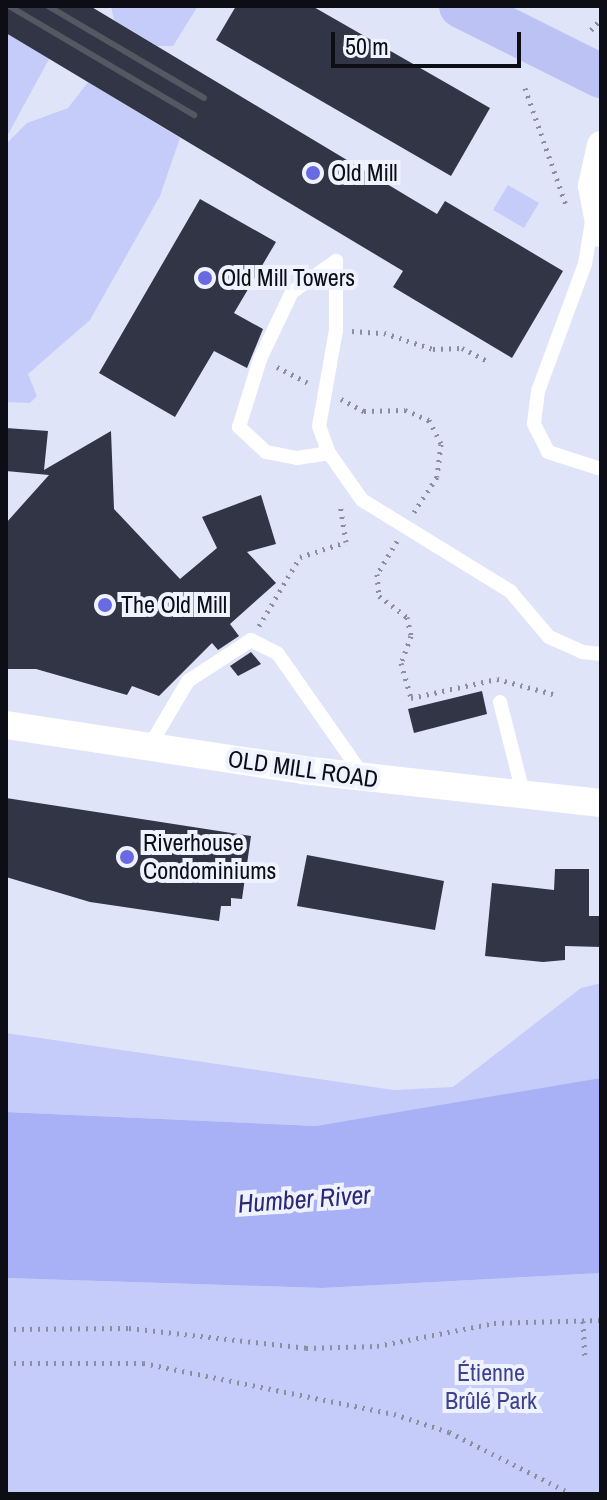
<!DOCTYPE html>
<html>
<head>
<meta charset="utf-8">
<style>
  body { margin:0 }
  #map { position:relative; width:607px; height:1500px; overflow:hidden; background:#e0e4f9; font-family:"Archivo Narrow",sans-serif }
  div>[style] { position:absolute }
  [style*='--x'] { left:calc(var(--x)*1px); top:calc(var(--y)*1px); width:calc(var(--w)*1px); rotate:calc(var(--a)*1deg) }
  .green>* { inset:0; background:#c6ccfa }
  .water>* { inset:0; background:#a8b1f5 }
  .building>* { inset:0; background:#323545 }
  .path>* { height:5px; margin-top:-2.5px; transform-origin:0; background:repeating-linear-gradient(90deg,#8b8e9d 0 2px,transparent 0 8px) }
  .service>* { height:14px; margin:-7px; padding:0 7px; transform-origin:7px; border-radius:7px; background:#fff }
  .minor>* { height:28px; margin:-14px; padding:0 14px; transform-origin:14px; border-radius:14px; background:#fff }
  .primary>* { height:44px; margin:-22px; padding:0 22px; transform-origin:22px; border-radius:22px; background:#bcc2f4 }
  .rail>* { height:6px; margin:-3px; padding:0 3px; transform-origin:3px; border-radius:3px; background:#555763 }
  .dots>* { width:22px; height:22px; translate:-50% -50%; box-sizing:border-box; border:4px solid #eff2ff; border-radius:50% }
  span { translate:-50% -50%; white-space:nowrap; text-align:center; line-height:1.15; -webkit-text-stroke:8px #eff2ff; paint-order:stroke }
  .poi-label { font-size:24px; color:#0d0e15 }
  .left { translate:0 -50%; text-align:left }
  .street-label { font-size:24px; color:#0d0e15 }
  .park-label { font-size:24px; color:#404291 }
  .water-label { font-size:26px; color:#2b2976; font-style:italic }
  .frame { position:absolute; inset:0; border:8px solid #0d0e15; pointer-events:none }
  .scale { position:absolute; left:331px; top:32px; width:190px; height:36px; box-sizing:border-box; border:4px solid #0d0e15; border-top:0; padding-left:10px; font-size:24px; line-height:28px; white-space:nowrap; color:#0d0e15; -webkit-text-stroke:6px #eff2ff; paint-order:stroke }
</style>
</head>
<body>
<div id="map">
  <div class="green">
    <div style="clip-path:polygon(6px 6px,78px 6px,6px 138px)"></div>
    <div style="clip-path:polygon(111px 6px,198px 6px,173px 46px,157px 46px,114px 20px)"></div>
    <div style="clip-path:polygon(88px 82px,180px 138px,160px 196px,90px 320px,28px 374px,37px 396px,30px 403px,6px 402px,6px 144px,27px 123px,68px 108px)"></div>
    <div style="clip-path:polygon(508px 185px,539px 203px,524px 228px,493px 210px)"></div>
    <div style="clip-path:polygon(601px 983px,601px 1078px,554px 1089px,316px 1126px,6px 1112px,6px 1033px,394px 1090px,453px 1087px,581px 988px)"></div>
    <div style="clip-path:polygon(601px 1273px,601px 1494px,6px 1494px,6px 1278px,322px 1288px)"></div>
  </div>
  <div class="water">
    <div style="clip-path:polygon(601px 1078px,601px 1273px,322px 1288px,6px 1278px,6px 1112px,316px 1126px)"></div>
  </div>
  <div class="building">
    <div style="clip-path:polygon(6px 6px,90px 6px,437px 214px,445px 201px,563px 271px,512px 358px,393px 287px,403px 271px,6px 33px)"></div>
    <div style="clip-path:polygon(236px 6px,312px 6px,490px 108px,451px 176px,216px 40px)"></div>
    <div style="clip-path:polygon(200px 199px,276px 242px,234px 313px,263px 329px,247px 368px,214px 351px,175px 417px,99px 373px)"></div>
    <div style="clip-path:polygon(6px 428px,48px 431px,44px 470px,111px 431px,114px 509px,180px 579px,217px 548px,202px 517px,261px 495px,276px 544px,247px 552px,276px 583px,230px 624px,239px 636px,218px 650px,212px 643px,159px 696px,132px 686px,127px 695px,36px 669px,6px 669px,6px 523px,49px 475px,6px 471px)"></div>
    <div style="clip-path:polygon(251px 652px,261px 664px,238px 676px,230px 666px)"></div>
    <div style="clip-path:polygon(482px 691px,487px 714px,414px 733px,408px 709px)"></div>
    <div style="clip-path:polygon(6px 798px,251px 836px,242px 899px,231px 898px,231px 906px,221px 906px,219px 921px,90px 902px,6px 877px)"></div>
    <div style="clip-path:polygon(307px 855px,444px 881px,435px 930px,297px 906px)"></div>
    <div style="clip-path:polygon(555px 869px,589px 869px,589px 916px,601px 916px,601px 947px,565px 946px,565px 960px,543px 962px,485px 956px,492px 883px,554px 890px)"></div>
  </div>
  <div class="path">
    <div style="--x:591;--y:30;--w:15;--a:-48"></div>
    <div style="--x:525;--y:88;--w:124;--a:70.7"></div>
    <div style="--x:352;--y:331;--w:32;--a:4"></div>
    <div style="--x:384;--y:333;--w:52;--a:18.1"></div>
    <div style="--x:433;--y:349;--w:29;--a:-2"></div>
    <div style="--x:462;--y:348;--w:30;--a:27"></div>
    <div style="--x:277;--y:367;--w:34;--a:27"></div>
    <div style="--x:341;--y:399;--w:26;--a:28"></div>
    <div style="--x:364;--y:411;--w:41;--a:-1.4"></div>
    <div style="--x:405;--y:410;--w:26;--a:23"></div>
    <div style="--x:429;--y:420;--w:27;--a:63"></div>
    <div style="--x:441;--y:444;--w:33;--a:97"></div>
    <div style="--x:437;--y:477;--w:42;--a:123.3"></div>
    <div style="--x:397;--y:541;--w:39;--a:121"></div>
    <div style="--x:377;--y:574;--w:22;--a:85"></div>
    <div style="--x:379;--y:596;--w:35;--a:37"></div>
    <div style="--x:407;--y:617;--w:19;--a:78"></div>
    <div style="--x:411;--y:636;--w:29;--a:110"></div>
    <div style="--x:401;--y:663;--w:36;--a:74"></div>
    <div style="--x:411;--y:698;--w:88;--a:-12.5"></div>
    <div style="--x:497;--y:679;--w:58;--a:15"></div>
    <div style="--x:259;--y:626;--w:80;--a:-59.3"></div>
    <div style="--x:300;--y:557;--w:48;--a:-18.1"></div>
    <div style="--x:346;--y:542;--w:37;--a:-99"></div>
    <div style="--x:583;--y:1321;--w:39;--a:87"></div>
    <div style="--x:6;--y:1329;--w:123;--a:-0.5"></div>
    <div style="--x:129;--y:1328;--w:178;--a:6.4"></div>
    <div style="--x:306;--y:1348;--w:71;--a:-1.6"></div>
    <div style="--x:377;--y:1346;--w:119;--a:-11.1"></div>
    <div style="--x:494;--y:1323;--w:107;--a:-1.6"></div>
    <div style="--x:6;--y:1363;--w:137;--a:0"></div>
    <div style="--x:143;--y:1363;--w:256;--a:11.5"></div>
    <div style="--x:394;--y:1414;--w:58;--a:18.1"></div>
    <div style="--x:449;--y:1432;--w:138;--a:26.8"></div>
  </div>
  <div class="service">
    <div style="--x:592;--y:222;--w:43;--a:99.5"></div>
    <div style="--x:585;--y:264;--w:135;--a:110.3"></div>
    <div style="--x:538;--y:391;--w:33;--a:97"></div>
    <div style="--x:534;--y:424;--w:31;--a:63"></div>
    <div style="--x:548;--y:452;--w:56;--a:17.8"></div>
    <div style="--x:329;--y:453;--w:32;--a:171"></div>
    <div style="--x:297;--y:458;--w:32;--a:-169"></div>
    <div style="--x:266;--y:452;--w:37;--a:-137"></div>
    <div style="--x:239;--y:427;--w:71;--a:-72.8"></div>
    <div style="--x:260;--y:359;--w:74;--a:-64.5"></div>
    <div style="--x:292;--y:292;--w:54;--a:-35.2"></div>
    <div style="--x:336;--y:261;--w:69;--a:90"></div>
    <div style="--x:336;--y:330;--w:97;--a:100"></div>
    <div style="--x:319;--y:426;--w:29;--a:70"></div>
    <div style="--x:329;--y:453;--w:57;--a:54.9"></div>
    <div style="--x:362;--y:500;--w:174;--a:31.6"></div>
    <div style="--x:510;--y:591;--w:60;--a:49.7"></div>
    <div style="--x:549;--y:637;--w:36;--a:24"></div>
    <div style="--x:582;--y:652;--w:19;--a:6"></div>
    <div style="--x:500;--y:702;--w:94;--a:75.8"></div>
    <div style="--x:149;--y:747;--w:77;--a:-59.4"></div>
    <div style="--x:188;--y:681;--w:75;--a:-33.1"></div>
    <div style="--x:251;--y:640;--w:30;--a:27"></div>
    <div style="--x:278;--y:654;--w:150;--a:55"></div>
  </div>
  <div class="minor">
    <div style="--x:601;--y:145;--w:42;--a:102.4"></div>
    <div style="--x:592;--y:186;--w:48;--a:79.2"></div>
    <div style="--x:6;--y:725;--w:299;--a:8.6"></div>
    <div style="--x:302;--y:770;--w:301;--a:6.3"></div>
  </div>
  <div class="primary">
    <div style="--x:461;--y:6;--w:157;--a:26.6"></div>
  </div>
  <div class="rail">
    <div style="--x:9;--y:6;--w:215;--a:30.5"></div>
    <div style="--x:48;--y:6;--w:181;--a:30.5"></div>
  </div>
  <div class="dots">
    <div style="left:313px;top:173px;background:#676ae3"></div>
    <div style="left:205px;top:278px;background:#676ae3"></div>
    <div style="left:105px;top:605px;background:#676ae3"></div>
    <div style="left:127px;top:857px;background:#676ae3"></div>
  </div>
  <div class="poi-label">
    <span class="left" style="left:331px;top:173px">Old Mill</span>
    <span class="left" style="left:221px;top:278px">Old Mill Towers</span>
    <span class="left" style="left:121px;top:605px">The Old Mill</span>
    <span class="left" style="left:143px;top:857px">Riverhouse<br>Condominiums</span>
  </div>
  <div class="street-label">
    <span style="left:303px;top:769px;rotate:8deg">OLD MILL ROAD</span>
  </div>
  <div class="park-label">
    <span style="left:491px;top:1387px">Étienne<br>Brûlé Park</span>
  </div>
  <div class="water-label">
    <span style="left:304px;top:1199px;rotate:-4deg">Humber River</span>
  </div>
  <div class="frame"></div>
  <div class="scale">50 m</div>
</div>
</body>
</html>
